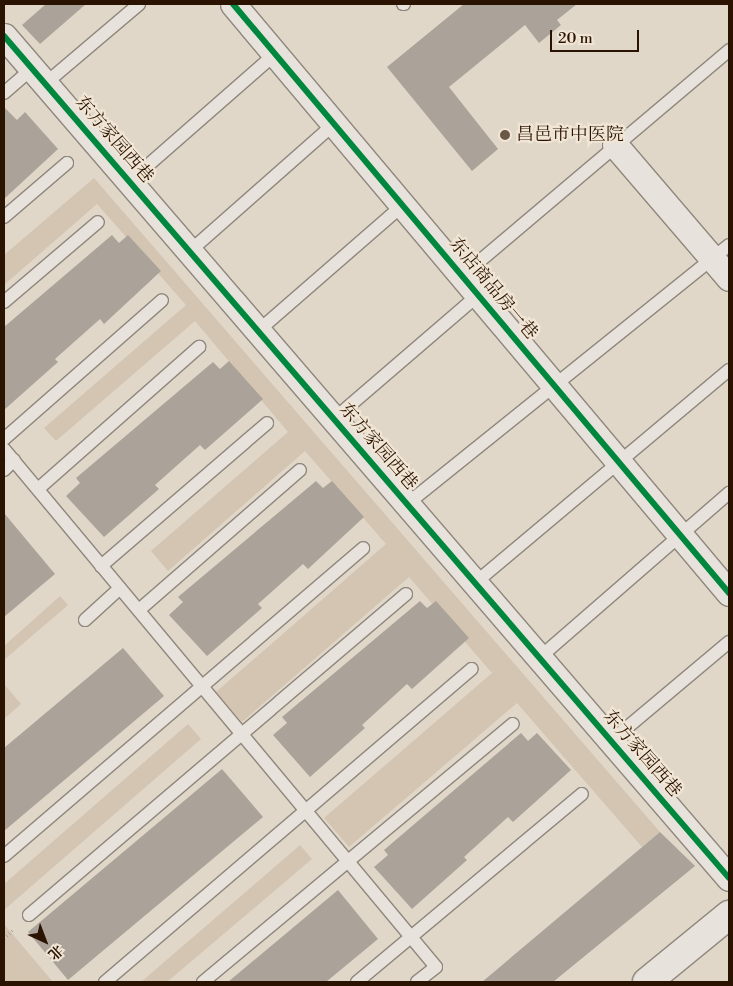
<!DOCTYPE html>
<html>
<head>
<meta charset="utf-8">
<style>
  body { margin:0 }
  #map { position:relative; width:733px; height:986px; overflow:hidden; background:#e0d7c9; font-family:"Libre Bodoni","Noto Serif SC",serif }
  div>[style] { position:absolute }
  [style*='--x'] { left:calc(var(--x)*1px); top:calc(var(--y)*1px); width:calc(var(--w)*1px); rotate:calc(var(--a)*1deg) }
  .green>* { inset:0; background:#d4c5b2 }
  .building>* { inset:0; background:#aba399 }
  .path>* { height:3px; margin-top:-1.5px; transform-origin:0; background:repeating-linear-gradient(90deg,#a29c94 0 1px,transparent 0 3.5px) }
  .roads { filter:drop-shadow(1px 0 #8f877d) drop-shadow(-1px 0 #8f877d) drop-shadow(0 1px #8f877d) drop-shadow(0 -1px #8f877d) }
  .lane>* { height:12px; margin:-6px; padding:0 6px; transform-origin:6px; border-radius:6px; background:#e7e2db }
  .street>* { height:25px; margin:-12.5px; padding:0 12.5px; transform-origin:12.5px; border-radius:12.5px; background:#e7e2db }
  .secondary>* { height:28px; margin:-14px; padding:0 14px; transform-origin:14px; border-radius:14px; background:#e7e2db }
  .cycleway>* { height:6px; margin:-3px; padding:0 3px; transform-origin:3px; border-radius:3px; background:#00873e }
  .dots>* { width:14px; height:14px; translate:-50% -50%; box-sizing:border-box; border:2px solid #f1e6d5; border-radius:50% }
  span { translate:-50% -50%; white-space:nowrap; text-align:center; line-height:1.15; -webkit-text-stroke:4.5px #f1e6d5; paint-order:stroke }
  .poi-label { font-size:18px; color:#2b1301 }
  .left { translate:0 -50%; text-align:left }
  .street-label { font-size:18px; color:#2b1301 }
  .frame { position:absolute; inset:0; border:5px solid #2b1301; pointer-events:none }
  .north { position:absolute; left:20px; top:916px; width:50px; height:50px; -webkit-text-stroke:4px #f1e6d5; paint-order:stroke; rotate:137deg; font-size:14px; font-weight:700; line-height:20px; text-align:center; color:#2b1301 }
  .north::after { content:''; display:block; margin:auto; width:18px; height:22px; background:#2b1301; clip-path:polygon(50% 0,100% 100%,50% 72%,0 100%) }
  .scale { position:absolute; left:550px; top:30px; width:89px; height:22px; box-sizing:border-box; border:2px solid #2b1301; border-top:0; padding-left:6px; font-size:15px; line-height:18px; white-space:nowrap; color:#2b1301; -webkit-text-stroke:4px #f1e6d5; paint-order:stroke }
</style>
</head>
<body>
<div id="map">
  <div class="green">
    <div style="clip-path:polygon(94px 178px,660px 832px,642px 847px,517px 703px,349px 847px,324px 818px,492px 673px,409px 577px,242px 722px,216px 692px,386px 544px,305px 451px,168px 571px,151px 551px,288px 432px,195px 321px,56px 441px,44px 428px,186px 305px,97px 204px,4px 285px,4px 255px)"></div>
    <div style="clip-path:polygon(60px 596px,68px 605px,4px 660px,4px 646px)"></div>
    <div style="clip-path:polygon(4px 684px,21px 704px,4px 719px)"></div>
    <div style="clip-path:polygon(188px 724px,201px 739px,4px 910px,4px 884px)"></div>
    <div style="clip-path:polygon(300px 845px,312px 859px,167px 982px,141px 982px)"></div>
    <div style="clip-path:polygon(4px 924px,53px 982px,4px 982px)"></div>
  </div>
  <div class="building">
    <div style="clip-path:polygon(46px 4px,86px 4px,40px 44px,22px 25px)"></div>
    <div style="clip-path:polygon(464px 4px,577px 4px,557px 20px,561px 25px,539px 43px,525px 25px,449px 87px,498px 149px,472px 171px,387px 67px)"></div>
    <div style="clip-path:polygon(4px 107px,17px 120px,25px 112px,58px 149px,4px 199px)"></div>
    <div style="clip-path:polygon(112px 235px,119px 243px,128px 235px,161px 271px,104px 324px,100px 319px,55px 359px,58px 362px,4px 410px,4px 327px)"></div>
    <div style="clip-path:polygon(229px 361px,263px 399px,205px 450px,200px 445px,155px 485px,159px 489px,104px 537px,66px 496px,80px 483px,76px 478px,213px 362px,220px 369px)"></div>
    <div style="clip-path:polygon(316px 481px,323px 488px,332px 481px,364px 517px,308px 569px,303px 564px,258px 604px,262px 608px,207px 656px,169px 615px,183px 602px,178px 597px)"></div>
    <div style="clip-path:polygon(4px 513px,55px 574px,4px 617px)"></div>
    <div style="clip-path:polygon(420px 601px,427px 608px,436px 601px,469px 638px,412px 689px,407px 684px,362px 725px,365px 728px,310px 777px,273px 735px,287px 723px,282px 717px)"></div>
    <div style="clip-path:polygon(123px 648px,164px 696px,4px 831px,4px 748px)"></div>
    <div style="clip-path:polygon(521px 733px,528px 741px,537px 733px,571px 770px,513px 822px,508px 817px,464px 857px,467px 860px,412px 909px,374px 867px,388px 855px,384px 850px)"></div>
    <div style="clip-path:polygon(222px 769px,263px 817px,68px 980px,28px 932px)"></div>
    <div style="clip-path:polygon(660px 832px,695px 866px,553px 982px,482px 982px)"></div>
    <div style="clip-path:polygon(338px 890px,378px 939px,326px 982px,228px 982px)"></div>
  </div>
  <div class="path">
    <div style="--x:4;--y:938;--w:13;--a:-42"></div>
  </div>
  <div class="roads">
    <div class="lane">
      <div style="--x:403;--y:4;--w:1;--a:0"></div>
      <div style="--x:46;--y:83;--w:122;--a:-40.3"></div>
      <div style="--x:4;--y:93;--w:38;--a:-41"></div>
      <div style="--x:130;--y:181;--w:193;--a:-41.2"></div>
      <div style="--x:4;--y:217;--w:83;--a:-40.6"></div>
      <div style="--x:190;--y:251;--w:192;--a:-41.4"></div>
      <div style="--x:462;--y:276;--w:350;--a:-40.2"></div>
      <div style="--x:4;--y:302;--w:123;--a:-40.4"></div>
      <div style="--x:258;--y:331;--w:192;--a:-41"></div>
      <div style="--x:334;--y:419;--w:190;--a:-40.7"></div>
      <div style="--x:4;--y:439;--w:210;--a:-41.3"></div>
      <div style="--x:4;--y:449;--w:674;--a:50.17"></div>
      <div style="--x:436;--y:967;--w:24;--a:142"></div>
      <div style="--x:4;--y:470;--w:14;--a:-45"></div>
      <div style="--x:38;--y:489;--w:215;--a:-41.4"></div>
      <div style="--x:407;--y:504;--w:413;--a:-38.8"></div>
      <div style="--x:101;--y:566;--w:219;--a:-40.7"></div>
      <div style="--x:475;--y:583;--w:331;--a:-40"></div>
      <div style="--x:139;--y:610;--w:213;--a:-41"></div>
      <div style="--x:85;--y:620;--w:47;--a:-42.4"></div>
      <div style="--x:539;--y:658;--w:252;--a:-41"></div>
      <div style="--x:611;--y:741;--w:154;--a:-40"></div>
      <div style="--x:4;--y:856;--w:473;--a:-40.6"></div>
      <div style="--x:29;--y:915;--w:495;--a:-40.4"></div>
      <div style="--x:105;--y:982;--w:482;--a:-40.5"></div>
      <div style="--x:203;--y:982;--w:403;--a:-39.8"></div>
      <div style="--x:357;--y:982;--w:293;--a:-39.9"></div>
    </div>
    <div class="street">
      <div style="--x:233;--y:4;--w:770;--a:49.9"></div>
      <div style="--x:4;--y:36;--w:1111;--a:49.27"></div>
      <div style="--x:615;--y:145;--w:175;--a:49.4"></div>
    </div>
    <div class="secondary">
      <div style="--x:647;--y:982;--w:106;--a:-39.3"></div>
    </div>
  </div>
  <div class="cycleway">
    <div style="--x:233;--y:4;--w:770;--a:49.9"></div>
    <div style="--x:4;--y:36;--w:1111;--a:49.27"></div>
  </div>
  <div class="dots">
    <div style="left:505px;top:135px;background:#6a5847"></div>
  </div>
  <div class="poi-label">
    <span class="left" style="left:516px;top:135px">昌邑市中医院</span>
  </div>
  <div class="street-label">
    <span style="left:114px;top:140px;rotate:49deg">东方家园西巷</span>
    <span style="left:493px;top:289px;rotate:50deg">东店商品房一巷</span>
    <span style="left:378px;top:447px;rotate:49deg">东方家园西巷</span>
    <span style="left:642px;top:754px;rotate:49deg">东方家园西巷</span>
  </div>
  <div class="frame"></div>
  <div class="north">北</div>
  <div class="scale">20 m</div>
</div>
</body>
</html>
